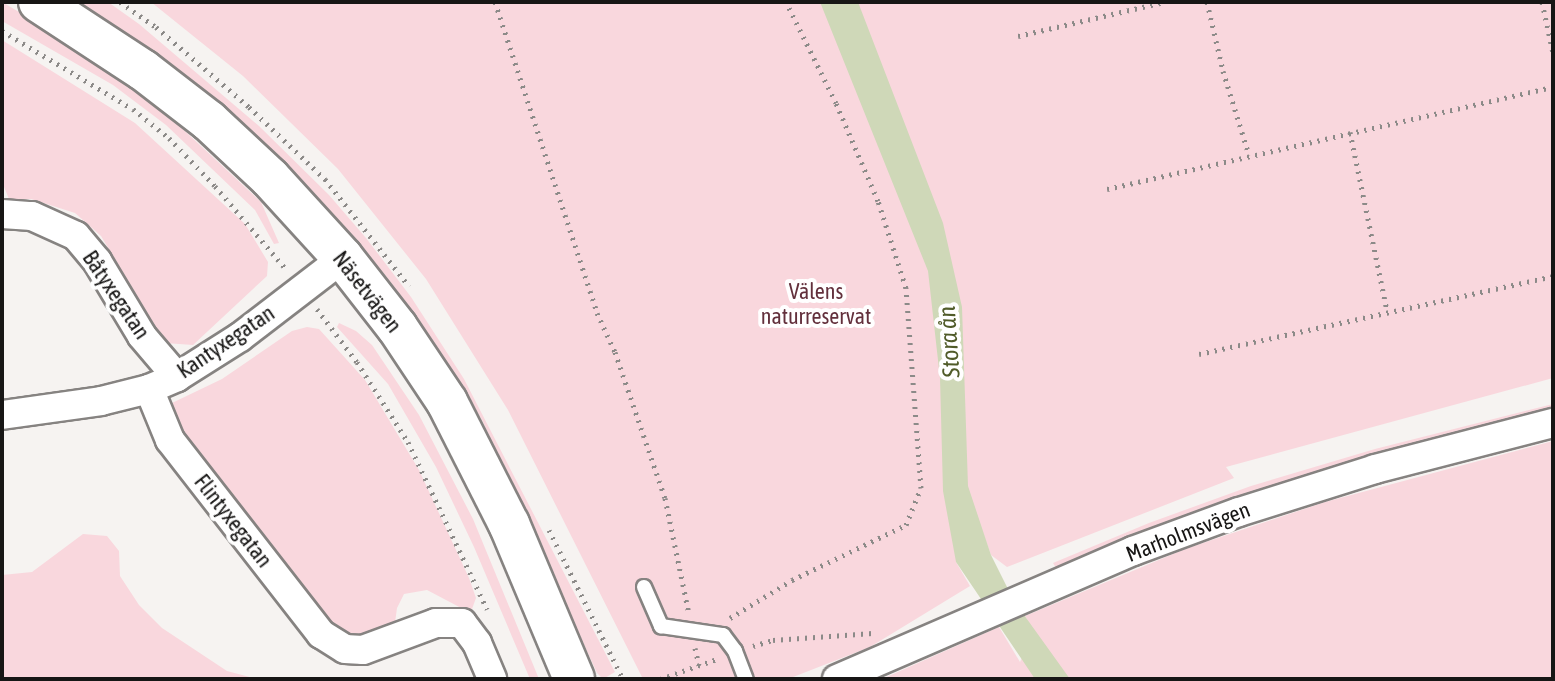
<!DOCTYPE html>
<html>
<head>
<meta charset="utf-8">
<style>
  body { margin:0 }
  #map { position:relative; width:1555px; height:681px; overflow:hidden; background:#f6f3f1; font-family:"Asap Condensed",sans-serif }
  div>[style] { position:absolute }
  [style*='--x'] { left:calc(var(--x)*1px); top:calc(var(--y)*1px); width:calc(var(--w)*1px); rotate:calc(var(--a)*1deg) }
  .green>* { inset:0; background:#f9d7dd }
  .water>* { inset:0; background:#cfd8b8 }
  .path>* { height:5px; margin-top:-2.5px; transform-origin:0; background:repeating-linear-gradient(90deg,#8c8a88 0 2px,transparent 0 8px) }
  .roads { filter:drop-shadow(2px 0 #868381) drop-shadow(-2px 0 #868381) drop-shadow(0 2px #868381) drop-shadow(0 -2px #868381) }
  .lane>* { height:14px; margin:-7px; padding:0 7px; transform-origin:7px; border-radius:7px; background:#fff }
  .street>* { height:28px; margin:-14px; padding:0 14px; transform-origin:14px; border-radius:14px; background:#fff }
  .secondary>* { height:40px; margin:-20px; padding:0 20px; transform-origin:20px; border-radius:20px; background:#fff }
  span { translate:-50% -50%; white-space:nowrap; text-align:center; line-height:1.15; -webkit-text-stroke:8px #fff; paint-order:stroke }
  .park-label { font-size:22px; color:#63303c }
  .street-label { font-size:22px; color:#171615 }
  .water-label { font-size:24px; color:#505b29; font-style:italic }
  .frame { position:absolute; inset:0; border:4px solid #171615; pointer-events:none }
</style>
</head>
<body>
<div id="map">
  <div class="green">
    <div style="clip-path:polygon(2px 2px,79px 47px,157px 105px,261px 202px,279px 243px,274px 244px,255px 210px,166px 125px,113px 85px,2px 21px)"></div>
    <div style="clip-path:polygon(66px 2px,108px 2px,139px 24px,259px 126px,329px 195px,366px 238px,411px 297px,464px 379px,615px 672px,603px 679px,597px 673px,482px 420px,432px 339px,386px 276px,306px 185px,254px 137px)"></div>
    <div style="clip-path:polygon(151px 2px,1553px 2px,1553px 378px,1226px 467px,1234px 478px,1007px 567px,991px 555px,982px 530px,956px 562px,970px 586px,870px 647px,788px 679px,643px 679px,508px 410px,426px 279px,338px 169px,243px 76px)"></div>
    <div style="clip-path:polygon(2px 40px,135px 123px,245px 224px,268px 262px,267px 276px,193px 345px,165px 343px,101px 236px,75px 213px,31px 199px,9px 199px,2px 182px)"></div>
    <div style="clip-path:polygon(339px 323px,356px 331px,372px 345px,419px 415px,473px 519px,539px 679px,530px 679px,474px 547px,436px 467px,388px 384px,337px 327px)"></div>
    <div style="clip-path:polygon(307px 327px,319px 329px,365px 380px,419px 470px,469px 578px,476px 598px,472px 609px,465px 610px,427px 590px,404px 594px,397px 608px,394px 630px,373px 639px,342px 638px,177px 438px,169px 414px,172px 403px,222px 379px,292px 331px)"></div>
    <div style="clip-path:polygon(1553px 404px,1553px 409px,1308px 474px,1200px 511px,1056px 568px,1053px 563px,1149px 523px,1251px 486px,1375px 449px)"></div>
    <div style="clip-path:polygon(1553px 441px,1553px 679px,882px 679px,999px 627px,1020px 662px,1034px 631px,1025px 616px,1185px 549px,1325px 502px)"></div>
    <div style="clip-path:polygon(83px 534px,107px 536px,119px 551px,120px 576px,139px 605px,162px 628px,227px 671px,257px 679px,2px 679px,2px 575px,32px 572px)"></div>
  </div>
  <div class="water">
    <div style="clip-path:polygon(820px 2px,858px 2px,943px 223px,962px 307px,968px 486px,991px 555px,1014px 601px,1070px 679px,1035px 679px,956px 562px,943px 491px,940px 378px,928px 271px)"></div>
  </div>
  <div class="path">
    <div style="--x:120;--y:2;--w:44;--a:34.8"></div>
    <div style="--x:156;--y:27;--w:123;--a:40.7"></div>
    <div style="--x:249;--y:107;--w:105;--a:43.5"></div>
    <div style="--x:325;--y:179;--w:136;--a:51.9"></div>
    <div style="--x:495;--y:2;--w:327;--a:71.8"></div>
    <div style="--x:597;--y:313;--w:43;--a:65.2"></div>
    <div style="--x:615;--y:352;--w:154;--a:71.1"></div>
    <div style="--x:665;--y:498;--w:118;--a:78.3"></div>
    <div style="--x:1207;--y:2;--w:71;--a:76.9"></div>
    <div style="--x:1223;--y:71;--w:88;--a:72.8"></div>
    <div style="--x:1542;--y:2;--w:52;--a:77.8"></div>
    <div style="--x:2;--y:31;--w:152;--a:30.8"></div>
    <div style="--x:133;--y:109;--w:46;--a:38.9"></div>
    <div style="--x:169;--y:138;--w:66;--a:46.2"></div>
    <div style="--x:215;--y:186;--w:109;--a:49.5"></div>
    <div style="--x:1018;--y:36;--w:150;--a:-13.1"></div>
    <div style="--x:1350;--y:132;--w:183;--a:78.3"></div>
    <div style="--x:1107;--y:189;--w:458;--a:-12.9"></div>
    <div style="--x:317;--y:309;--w:66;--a:53"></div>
    <div style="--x:357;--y:362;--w:95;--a:57.5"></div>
    <div style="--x:408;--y:442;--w:185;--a:64.7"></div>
    <div style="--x:1199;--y:354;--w:362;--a:-12.4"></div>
    <div style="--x:549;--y:530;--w:166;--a:63.6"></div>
    <div style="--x:730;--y:618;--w:73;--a:-31.5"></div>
    <div style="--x:792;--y:580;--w:127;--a:-25.8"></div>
    <div style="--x:906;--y:525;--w:40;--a:-68"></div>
    <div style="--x:921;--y:488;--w:201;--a:-94.3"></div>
    <div style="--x:906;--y:288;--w:91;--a:-107.8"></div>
    <div style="--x:878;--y:201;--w:107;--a:-113.2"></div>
    <div style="--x:836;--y:103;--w:113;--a:-116.3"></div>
    <div style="--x:753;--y:646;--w:21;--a:-17"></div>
    <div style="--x:773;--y:640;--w:100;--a:-4"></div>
    <div style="--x:695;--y:648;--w:18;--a:77"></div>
    <div style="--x:660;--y:679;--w:60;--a:-19.3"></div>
  </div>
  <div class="roads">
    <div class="lane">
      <div style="--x:644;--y:587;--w:43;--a:66.4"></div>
      <div style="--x:661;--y:626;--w:63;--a:8.3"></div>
      <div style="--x:723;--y:635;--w:20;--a:53"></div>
      <div style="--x:735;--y:651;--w:30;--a:69"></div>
    </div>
    <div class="street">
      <div style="--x:2;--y:214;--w:30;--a:4"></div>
      <div style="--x:32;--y:216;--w:48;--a:24.4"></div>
      <div style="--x:76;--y:236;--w:33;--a:50"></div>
      <div style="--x:97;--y:261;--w:87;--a:59"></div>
      <div style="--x:142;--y:336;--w:54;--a:49.5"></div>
      <div style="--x:149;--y:389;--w:55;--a:67.6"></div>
      <div style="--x:170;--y:440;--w:246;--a:52.1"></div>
      <div style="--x:321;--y:634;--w:28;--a:32"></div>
      <div style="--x:345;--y:649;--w:18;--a:3"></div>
      <div style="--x:363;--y:650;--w:78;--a:-20.3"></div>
      <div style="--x:436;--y:623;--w:26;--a:0"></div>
      <div style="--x:462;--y:623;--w:25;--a:53"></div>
      <div style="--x:477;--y:643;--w:39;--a:67"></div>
      <div style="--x:2;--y:415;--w:100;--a:-8"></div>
      <div style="--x:101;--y:401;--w:49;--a:-14"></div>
      <div style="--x:149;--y:389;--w:30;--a:-23"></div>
      <div style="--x:177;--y:377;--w:75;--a:-32.4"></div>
      <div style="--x:240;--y:337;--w:130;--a:-37.5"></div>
      <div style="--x:837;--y:679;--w:322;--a:-23.4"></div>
      <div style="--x:1133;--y:551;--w:113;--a:-20.2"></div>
      <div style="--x:1239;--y:512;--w:143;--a:-17.5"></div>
      <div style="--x:1375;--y:469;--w:184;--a:-14.5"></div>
    </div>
    <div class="secondary">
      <div style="--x:39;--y:2;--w:124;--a:33.2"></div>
      <div style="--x:143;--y:70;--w:83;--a:37.7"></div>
      <div style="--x:209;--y:121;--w:83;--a:43.1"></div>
      <div style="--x:270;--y:178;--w:108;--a:47.6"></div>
      <div style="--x:343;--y:258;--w:88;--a:52"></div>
      <div style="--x:397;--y:327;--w:90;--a:56.3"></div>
      <div style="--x:447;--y:402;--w:137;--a:63.1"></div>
      <div style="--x:509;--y:524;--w:168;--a:67.2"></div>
    </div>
  </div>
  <div class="park-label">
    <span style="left:816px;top:304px">Välens<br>naturreservat</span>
  </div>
  <div class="street-label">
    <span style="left:367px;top:292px;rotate:52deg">Näsetvägen</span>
    <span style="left:116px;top:295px;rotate:56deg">Båtyxegatan</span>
    <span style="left:226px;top:342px;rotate:-34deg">Kantyxegatan</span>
    <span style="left:233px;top:521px;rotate:52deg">Flintyxegatan</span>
    <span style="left:1188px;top:532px;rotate:-21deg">Marholmsvägen</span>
  </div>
  <div class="water-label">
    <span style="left:949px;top:342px;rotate:-94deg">Stora ån</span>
  </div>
  <div class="frame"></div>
</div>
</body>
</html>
